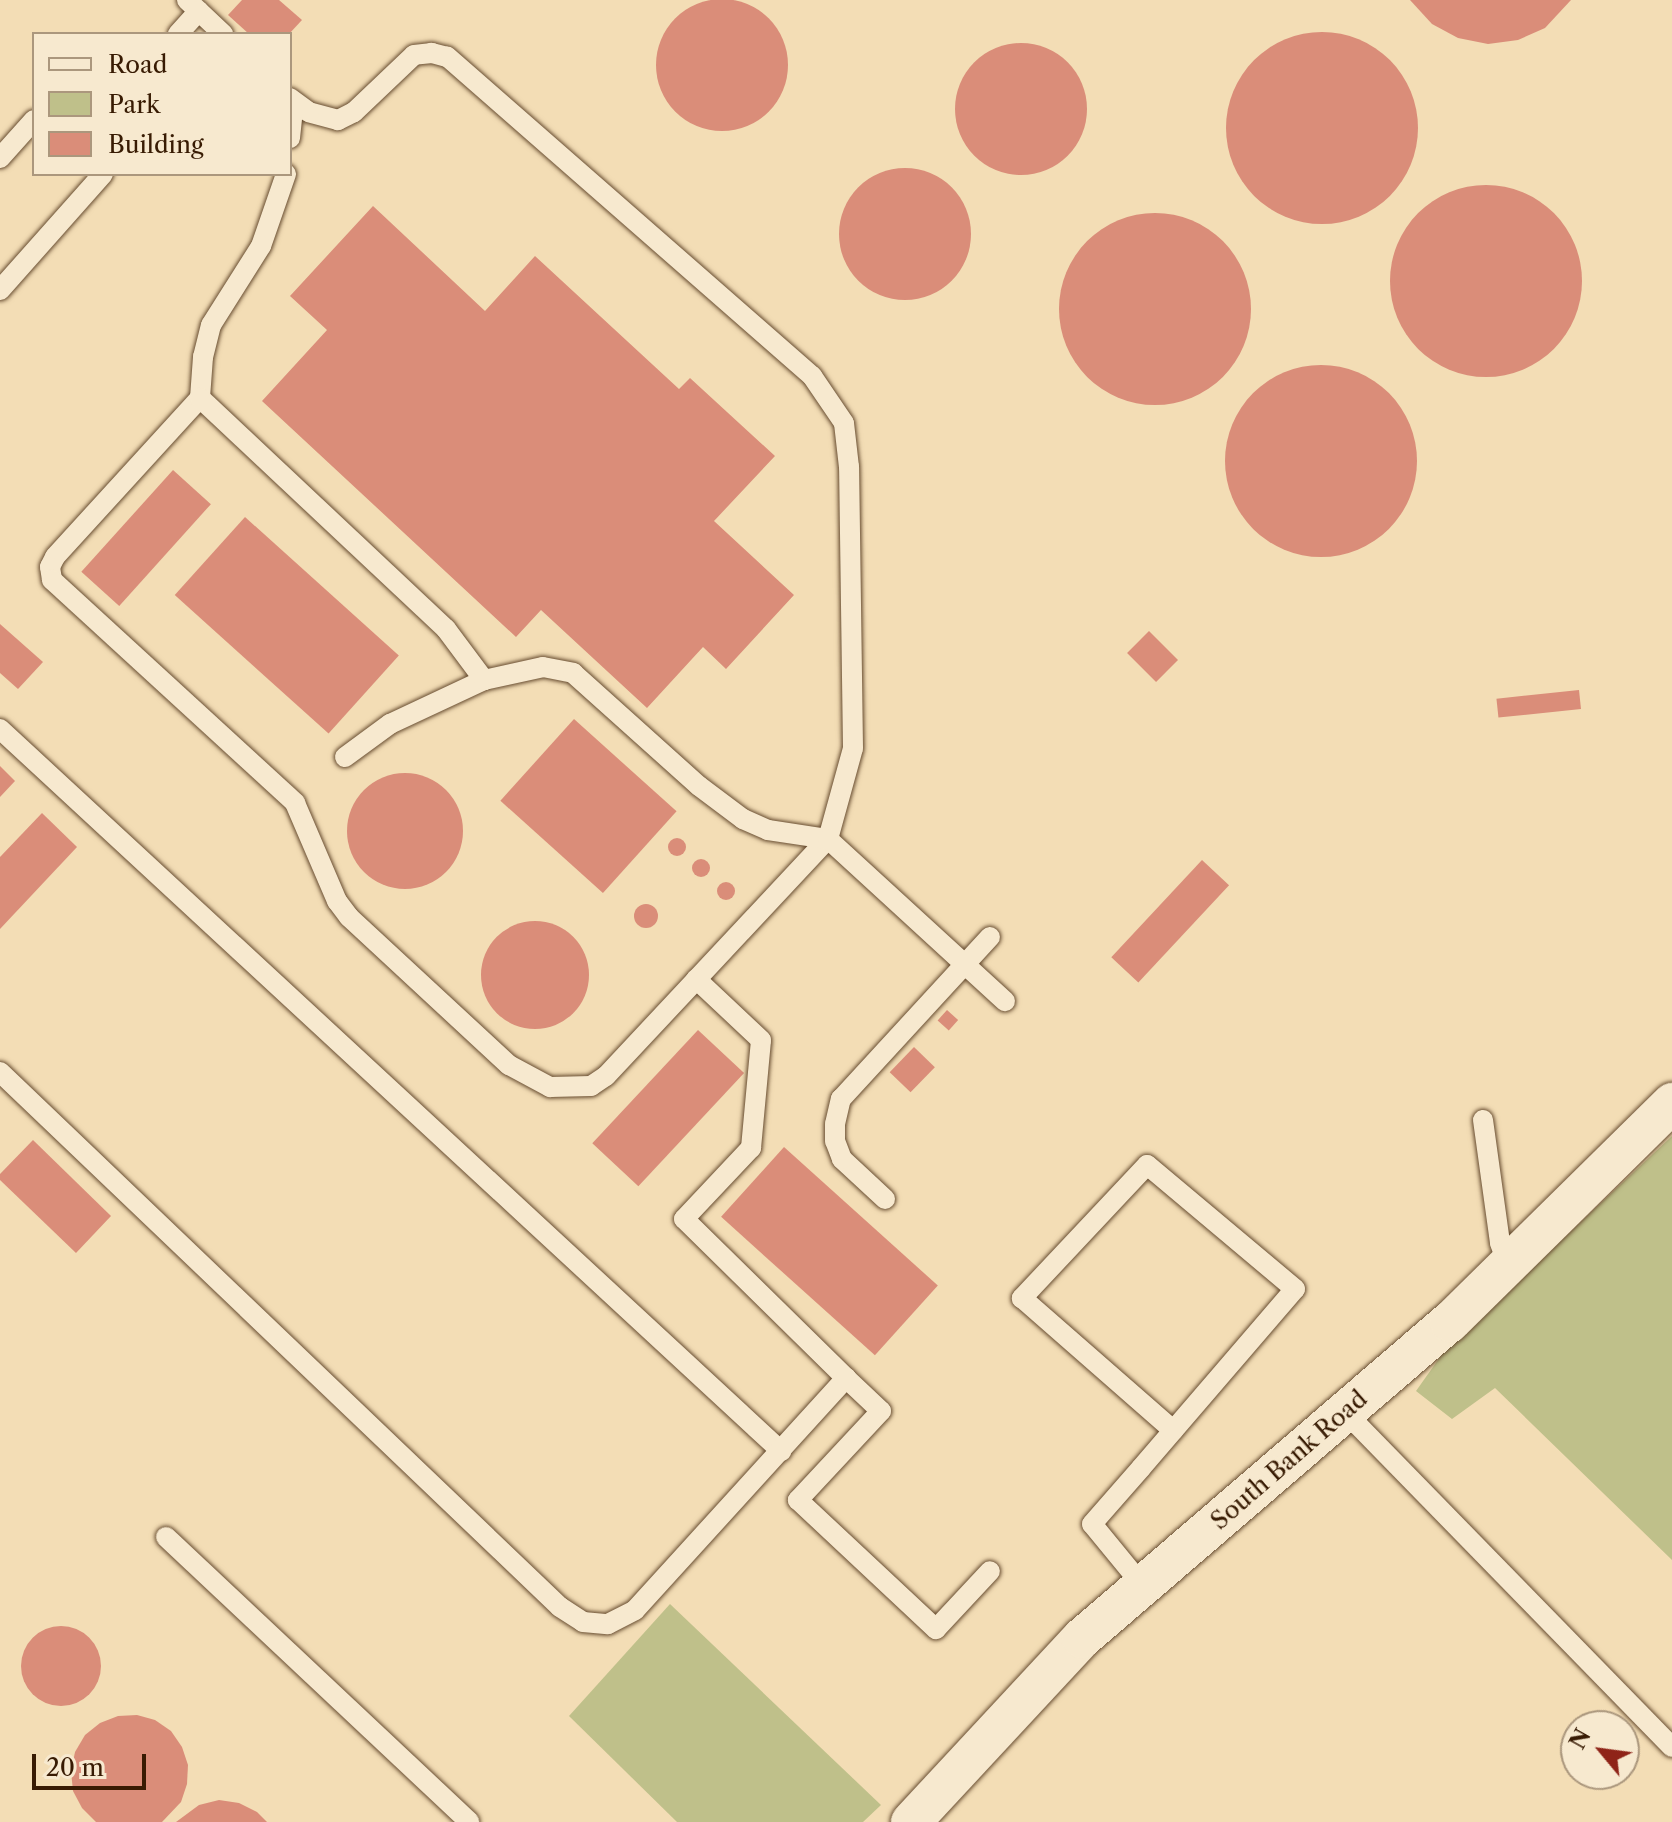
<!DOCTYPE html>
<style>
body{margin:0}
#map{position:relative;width:1672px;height:1822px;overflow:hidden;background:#f3ddb5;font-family:"Libre Caslon Text",serif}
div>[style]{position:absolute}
.green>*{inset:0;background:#bfc08a}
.building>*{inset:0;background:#da8d79;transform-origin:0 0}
.round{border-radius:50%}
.roads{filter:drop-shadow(0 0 2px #674c30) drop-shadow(0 0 2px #674c30)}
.lane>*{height:20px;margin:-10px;padding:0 10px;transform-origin:10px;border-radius:10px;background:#f7e9cf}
.street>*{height:40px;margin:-20px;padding:0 20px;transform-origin:20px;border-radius:20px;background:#f7e9cf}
span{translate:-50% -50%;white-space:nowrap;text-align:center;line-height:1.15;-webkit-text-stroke:8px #f7e9cf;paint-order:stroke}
.street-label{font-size:24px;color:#381b03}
.legend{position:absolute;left:32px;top:32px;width:260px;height:144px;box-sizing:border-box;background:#f7e9cf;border:2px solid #ab977d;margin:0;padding:10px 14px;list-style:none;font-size:24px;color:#381b03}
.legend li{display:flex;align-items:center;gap:16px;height:40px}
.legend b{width:40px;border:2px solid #ab977d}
.north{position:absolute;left:1560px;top:1710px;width:80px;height:80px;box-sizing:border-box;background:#f7e9cf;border:2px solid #ab977d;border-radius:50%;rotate:299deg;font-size:22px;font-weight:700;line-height:32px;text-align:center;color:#381b03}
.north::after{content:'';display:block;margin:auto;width:28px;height:36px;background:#8f2418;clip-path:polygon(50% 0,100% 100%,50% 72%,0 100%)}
.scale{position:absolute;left:32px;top:1754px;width:114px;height:36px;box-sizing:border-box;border:4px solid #381b03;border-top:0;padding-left:10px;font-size:24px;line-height:28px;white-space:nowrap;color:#381b03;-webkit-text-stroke:6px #f7e9cf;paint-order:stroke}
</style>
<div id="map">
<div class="green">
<i style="clip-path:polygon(1672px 1136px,1672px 1560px,1495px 1388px,1452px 1419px,1416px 1391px,1445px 1350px)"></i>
<i style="clip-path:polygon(670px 1604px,881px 1805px,863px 1822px,677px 1822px,569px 1716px)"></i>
</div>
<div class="building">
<i class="round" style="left:656px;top:-1px;width:132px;height:132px"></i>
<i style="clip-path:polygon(242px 0,279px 0,302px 20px,289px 34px,249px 34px,228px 15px)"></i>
<i style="clip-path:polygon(1410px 0,1571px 0,1545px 28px,1518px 40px,1488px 44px,1458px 38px,1432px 24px)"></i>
<i class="round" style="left:1226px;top:32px;width:192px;height:192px"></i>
<i class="round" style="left:955px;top:43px;width:132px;height:132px"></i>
<i class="round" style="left:839px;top:168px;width:132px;height:132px"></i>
<i class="round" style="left:1390px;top:185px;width:192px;height:192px"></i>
<i style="clip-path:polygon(373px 206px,485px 311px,535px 256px,679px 389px,690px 378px,775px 456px,714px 521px,794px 595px,726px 669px,703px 647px,647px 708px,541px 610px,516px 637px,262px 401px,327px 330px,290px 296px)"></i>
<i class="round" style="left:1059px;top:213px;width:192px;height:192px"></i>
<i class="round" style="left:1225px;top:365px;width:192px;height:192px"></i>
<i style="left:173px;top:470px;width:51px;height:137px;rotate:42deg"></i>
<i style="left:245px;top:517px;width:207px;height:105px;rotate:42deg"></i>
<i style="clip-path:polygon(0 624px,43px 662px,18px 689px,0 673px)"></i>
<i style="left:1149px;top:631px;width:41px;height:31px;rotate:45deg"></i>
<i style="left:1579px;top:690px;width:19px;height:83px;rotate:84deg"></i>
<i style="left:574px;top:719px;width:138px;height:110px;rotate:42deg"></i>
<i style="clip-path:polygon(0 766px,15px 781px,0 797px)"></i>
<i class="round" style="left:347px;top:773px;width:116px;height:116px"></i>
<i style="clip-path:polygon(42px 813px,77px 847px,0 929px,0 857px)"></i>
<i class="round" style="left:668px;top:838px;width:18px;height:18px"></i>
<i class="round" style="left:692px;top:859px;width:18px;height:18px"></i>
<i style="left:1202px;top:860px;width:37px;height:133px;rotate:43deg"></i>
<i class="round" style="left:717px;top:882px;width:18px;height:18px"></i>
<i class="round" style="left:634px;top:904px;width:24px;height:24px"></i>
<i class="round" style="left:481px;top:921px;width:108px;height:108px"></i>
<i style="left:947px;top:1010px;width:15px;height:14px;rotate:42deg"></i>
<i style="left:698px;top:1030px;width:63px;height:155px;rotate:43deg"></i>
<i style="left:914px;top:1047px;width:29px;height:35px;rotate:44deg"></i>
<i style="clip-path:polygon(33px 1140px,111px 1216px,76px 1253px,0 1180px,0 1174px)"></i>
<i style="left:784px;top:1147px;width:207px;height:94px;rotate:42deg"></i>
<i class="round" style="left:21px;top:1626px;width:80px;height:80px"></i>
<i style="clip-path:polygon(137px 1715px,155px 1720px,171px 1731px,182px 1747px,188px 1765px,187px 1784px,181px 1802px,162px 1822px,96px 1822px,82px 1808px,73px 1791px,71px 1771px,75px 1752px,85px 1735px,100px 1723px,118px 1716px)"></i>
<i style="clip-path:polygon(219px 1800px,239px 1803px,257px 1812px,267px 1822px,176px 1822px,199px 1805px)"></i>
</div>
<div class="roads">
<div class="lane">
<i style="left:187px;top:0;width:50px;rotate:43.4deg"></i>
<i style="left:178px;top:34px;width:31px;rotate:-48deg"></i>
<i style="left:290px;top:138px;width:36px;rotate:-84deg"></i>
<i style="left:0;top:158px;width:51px;rotate:-48.2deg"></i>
<i style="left:286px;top:174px;width:76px;rotate:109.1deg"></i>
<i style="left:261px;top:246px;width:93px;rotate:122.3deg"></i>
<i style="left:211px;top:325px;width:33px;rotate:104deg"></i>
<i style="left:203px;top:357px;width:41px;rotate:94.2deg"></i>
<i style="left:200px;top:398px;width:215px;rotate:132.4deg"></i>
<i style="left:55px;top:557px;width:11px;rotate:117deg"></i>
<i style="left:50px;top:567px;width:13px;rotate:81deg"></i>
<i style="left:52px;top:580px;width:330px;rotate:42.5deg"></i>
<i style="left:295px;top:803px;width:107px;rotate:66.8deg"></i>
<i style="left:337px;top:901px;width:20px;rotate:53deg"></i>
<i style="left:349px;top:917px;width:218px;rotate:42.8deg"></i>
<i style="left:509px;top:1065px;width:47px;rotate:28.2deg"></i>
<i style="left:550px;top:1087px;width:41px;rotate:-1.4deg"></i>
<i style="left:591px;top:1086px;width:18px;rotate:-34deg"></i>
<i style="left:606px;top:1076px;width:325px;rotate:-46.9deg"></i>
<i style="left:828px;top:839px;width:94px;rotate:-74.6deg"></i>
<i style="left:853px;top:748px;width:281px;rotate:-90.8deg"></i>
<i style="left:849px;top:467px;width:44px;rotate:-96.5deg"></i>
<i style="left:844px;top:423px;width:57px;rotate:-124.2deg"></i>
<i style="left:812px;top:376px;width:485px;rotate:-138.8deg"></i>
<i style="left:447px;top:57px;width:16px;rotate:-165deg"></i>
<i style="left:432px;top:53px;width:18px;rotate:174deg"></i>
<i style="left:414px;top:55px;width:83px;rotate:136.5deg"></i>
<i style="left:354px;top:112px;width:18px;rotate:153deg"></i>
<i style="left:338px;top:120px;width:30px;rotate:-165deg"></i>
<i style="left:309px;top:112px;width:24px;rotate:-144deg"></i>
<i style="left:0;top:290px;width:155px;rotate:-48.4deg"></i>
<i style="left:200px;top:398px;width:337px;rotate:43.2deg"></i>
<i style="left:446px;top:629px;width:64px;rotate:53.3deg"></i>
<i style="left:0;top:729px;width:1064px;rotate:42.75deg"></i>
<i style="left:345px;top:757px;width:56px;rotate:-36.3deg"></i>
<i style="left:390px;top:724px;width:104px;rotate:-25.1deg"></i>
<i style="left:484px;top:680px;width:60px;rotate:-12.4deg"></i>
<i style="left:543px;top:667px;width:31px;rotate:11deg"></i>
<i style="left:573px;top:673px;width:169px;rotate:41.9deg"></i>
<i style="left:699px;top:786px;width:55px;rotate:36.9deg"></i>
<i style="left:743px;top:819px;width:27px;rotate:24deg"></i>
<i style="left:768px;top:830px;width:61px;rotate:8.5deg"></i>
<i style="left:828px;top:839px;width:240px;rotate:42.5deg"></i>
<i style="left:0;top:1072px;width:774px;rotate:43.69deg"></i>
<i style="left:560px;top:1607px;width:27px;rotate:33deg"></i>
<i style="left:583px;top:1622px;width:25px;rotate:5deg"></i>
<i style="left:608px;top:1624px;width:30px;rotate:-27deg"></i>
<i style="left:635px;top:1610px;width:314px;rotate:-47.7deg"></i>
<i style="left:846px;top:1378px;width:227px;rotate:-135.5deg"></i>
<i style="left:684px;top:1219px;width:98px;rotate:-46.7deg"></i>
<i style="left:751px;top:1148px;width:108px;rotate:-84.7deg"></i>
<i style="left:761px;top:1040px;width:89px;rotate:-136.8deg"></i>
<i style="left:1483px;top:1120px;width:124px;rotate:82.1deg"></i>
<i style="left:1500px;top:1243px;width:23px;rotate:70deg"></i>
<i style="left:885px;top:1199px;width:59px;rotate:-137.1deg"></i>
<i style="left:842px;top:1159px;width:19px;rotate:-111deg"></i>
<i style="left:835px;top:1141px;width:17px;rotate:-90deg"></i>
<i style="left:835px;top:1124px;width:26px;rotate:-77deg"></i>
<i style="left:841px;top:1099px;width:220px;rotate:-47.4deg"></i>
<i style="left:846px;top:1378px;width:48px;rotate:43.3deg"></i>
<i style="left:881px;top:1411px;width:122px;rotate:133deg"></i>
<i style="left:798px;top:1500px;width:189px;rotate:43.1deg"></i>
<i style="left:936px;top:1629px;width:79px;rotate:-47deg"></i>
<i style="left:1345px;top:1412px;width:468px;rotate:45.7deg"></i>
<i style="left:166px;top:1537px;width:416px;rotate:43.2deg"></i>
<i style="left:1143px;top:1586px;width:80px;rotate:-129.4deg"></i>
<i style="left:1092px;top:1524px;width:74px;rotate:-48.8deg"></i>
<i style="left:1141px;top:1468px;width:236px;rotate:-49.3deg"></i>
<i style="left:1295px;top:1289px;width:193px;rotate:-140deg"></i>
<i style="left:1147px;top:1165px;width:183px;rotate:133.2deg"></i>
<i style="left:1022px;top:1298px;width:201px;rotate:41.2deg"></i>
</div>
<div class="street">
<i style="left:911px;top:1822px;width:251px;rotate:-47.1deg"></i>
<i style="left:1082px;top:1638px;width:485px;rotate:-40.7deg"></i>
<i style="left:1450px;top:1322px;width:312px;rotate:-44.6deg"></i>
</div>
</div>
<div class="street-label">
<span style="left:1289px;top:1460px;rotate:-41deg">South Bank Road</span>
</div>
<ul class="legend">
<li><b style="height:10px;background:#f7e9cf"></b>Road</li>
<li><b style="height:22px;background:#bfc08a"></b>Park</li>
<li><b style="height:22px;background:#da8d79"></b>Building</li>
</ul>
<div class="north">N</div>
<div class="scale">20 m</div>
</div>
